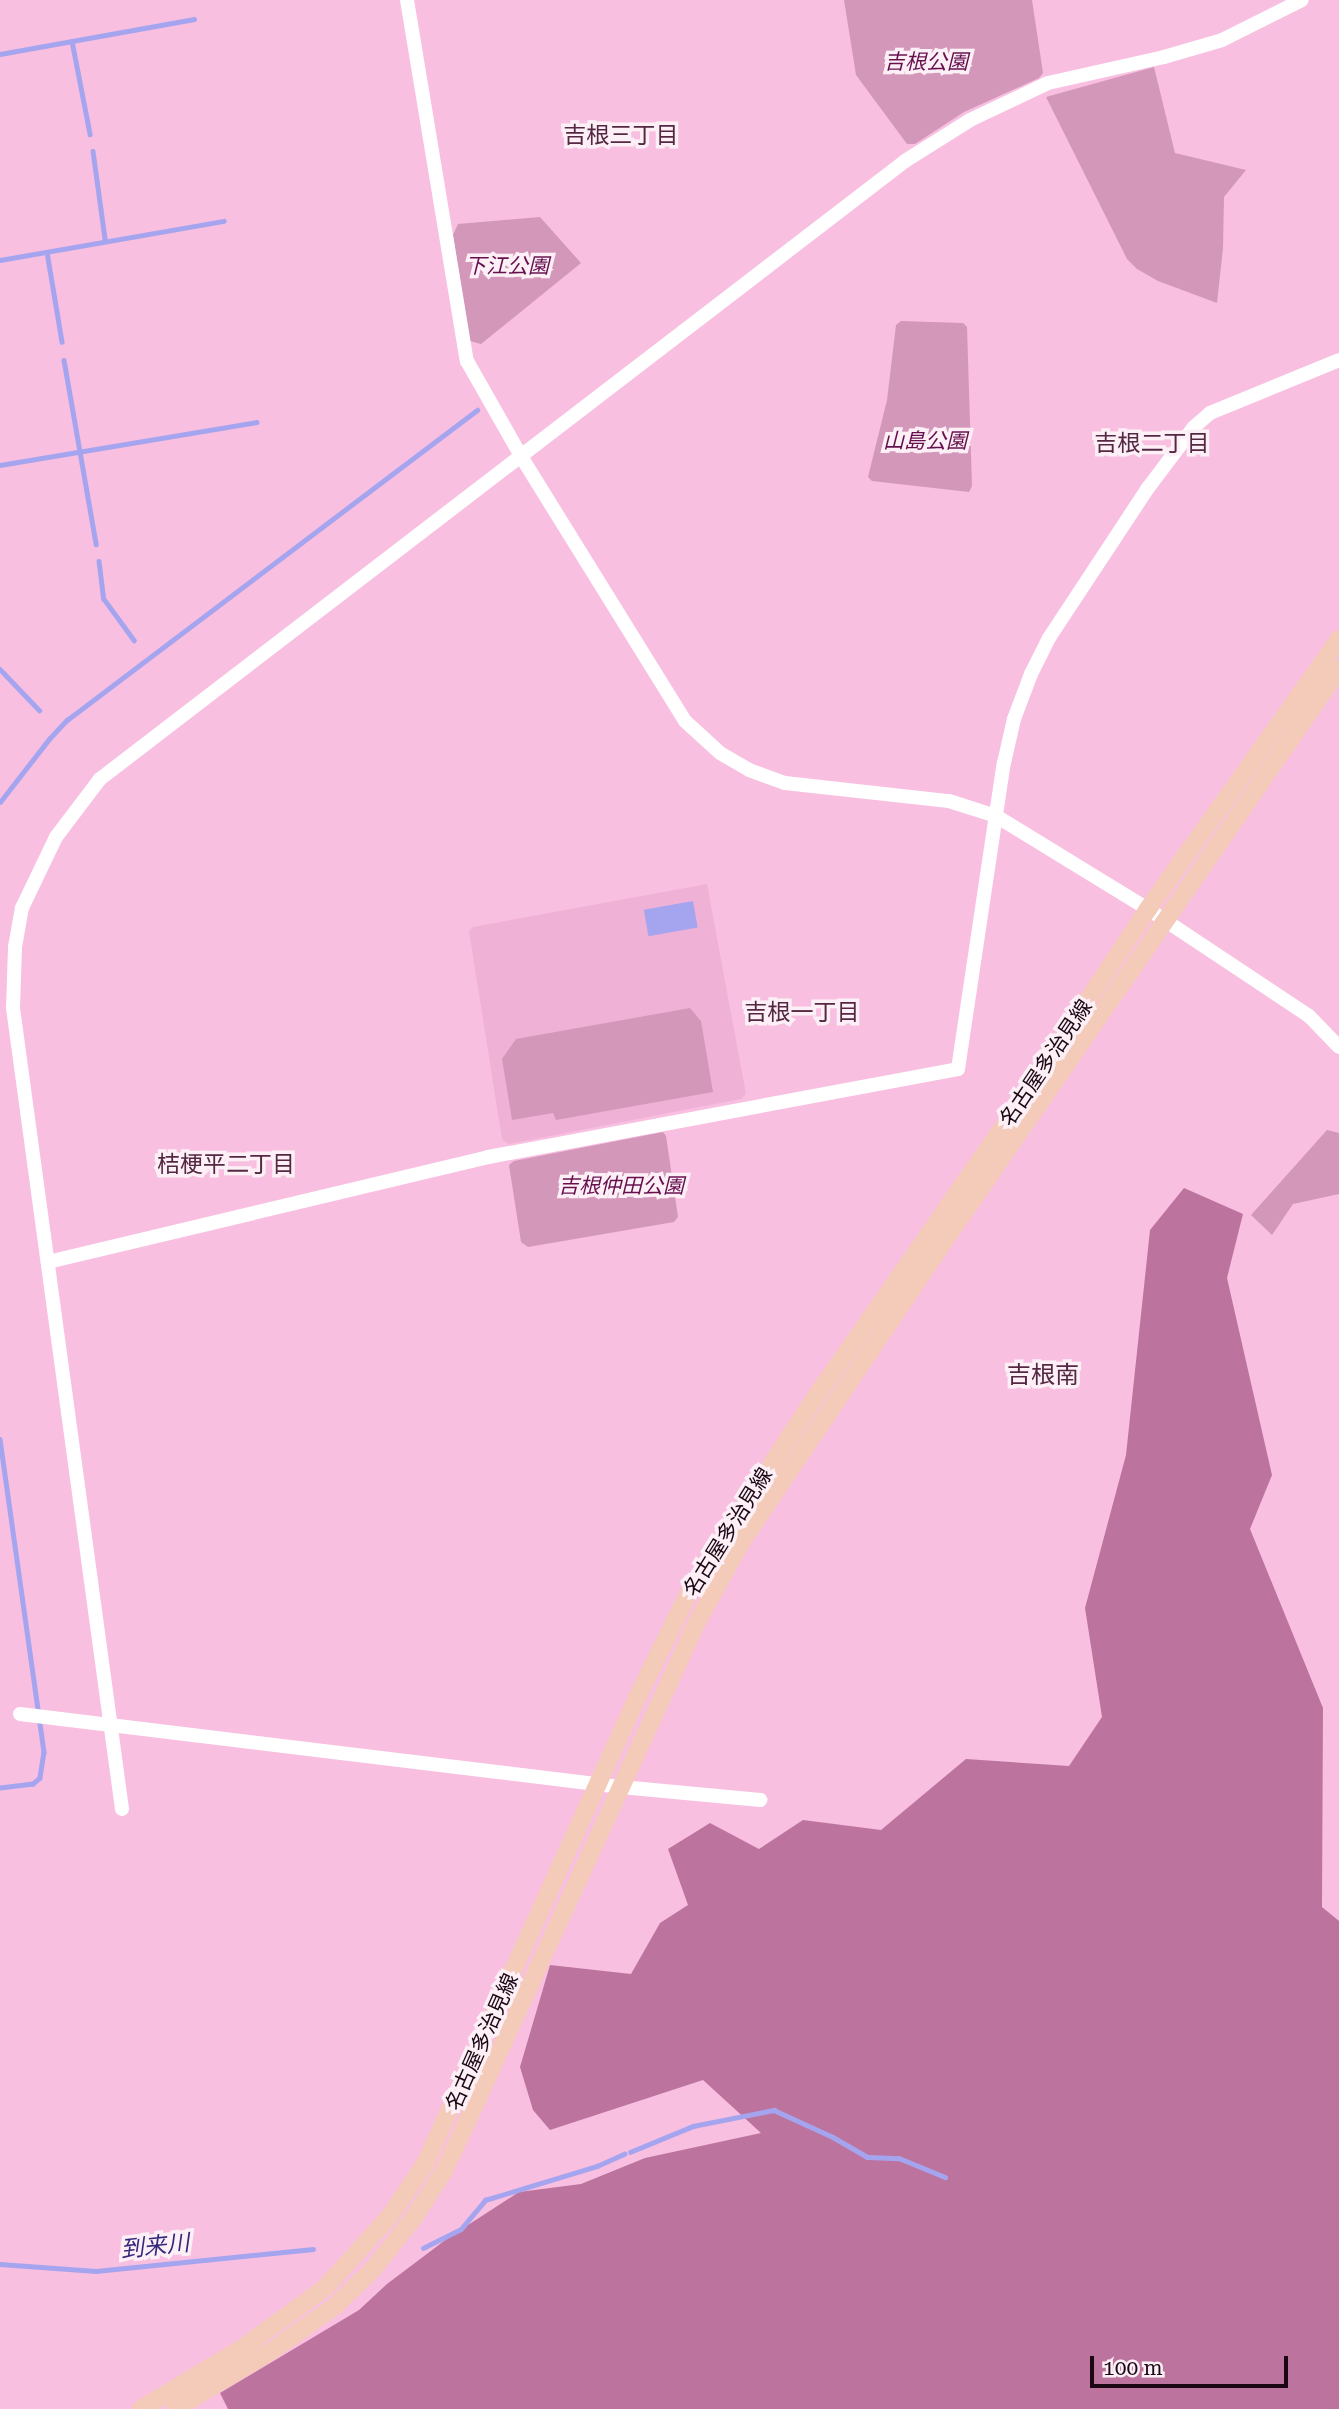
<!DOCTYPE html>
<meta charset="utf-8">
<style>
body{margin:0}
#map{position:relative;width:1339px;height:2409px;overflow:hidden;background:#f8bfe0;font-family:"Roboto Serif","Noto Sans JP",serif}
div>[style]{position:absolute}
.built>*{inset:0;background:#f0b1d6}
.green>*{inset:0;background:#d397ba}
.forest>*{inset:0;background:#bc749f}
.water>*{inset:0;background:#a5a5ef;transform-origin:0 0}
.stream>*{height:4.5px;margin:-2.25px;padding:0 2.25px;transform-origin:2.25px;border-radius:2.25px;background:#a5a5ef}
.minor>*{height:14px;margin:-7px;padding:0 7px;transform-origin:7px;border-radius:7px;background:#fff}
.major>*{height:18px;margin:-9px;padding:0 9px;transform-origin:9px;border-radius:9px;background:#f4cab9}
span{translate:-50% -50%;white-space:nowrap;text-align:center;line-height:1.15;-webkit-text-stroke:7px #fcf0f6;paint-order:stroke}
.park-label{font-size:21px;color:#670e4d;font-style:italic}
.street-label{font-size:21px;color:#1b0814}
.neighbourhood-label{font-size:23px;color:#542743}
.water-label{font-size:23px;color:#34287c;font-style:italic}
.quarter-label{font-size:24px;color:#542743}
.scale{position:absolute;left:1090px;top:2356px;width:198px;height:32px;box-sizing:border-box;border:4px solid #1b0814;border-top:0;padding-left:9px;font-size:21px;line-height:24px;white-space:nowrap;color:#1b0814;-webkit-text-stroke:5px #fcf0f6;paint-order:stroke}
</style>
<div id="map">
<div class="built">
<i style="clip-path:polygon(707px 884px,746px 1094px,741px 1099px,509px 1144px,502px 1139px,469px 931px,473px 927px)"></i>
</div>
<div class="green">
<i style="clip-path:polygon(844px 0,1032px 0,1043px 73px,1039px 78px,964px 112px,915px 144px,907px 144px,856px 75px)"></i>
<i style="clip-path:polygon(1154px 67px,1175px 153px,1246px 170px,1224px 197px,1223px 248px,1217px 303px,1158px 281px,1137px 269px,1127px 259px,1046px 97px)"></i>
<i style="clip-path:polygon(540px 217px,581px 263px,481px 344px,470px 341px,453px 235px,458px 224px)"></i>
<i style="clip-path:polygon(901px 321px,963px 323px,967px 327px,972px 486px,969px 492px,872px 481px,868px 477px,887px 400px,896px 325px)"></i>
<i style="clip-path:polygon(690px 1008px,701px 1021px,713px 1092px,556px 1120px,553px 1113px,512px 1120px,502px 1059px,516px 1039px)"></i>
<i style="clip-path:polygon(1327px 1130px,1339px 1133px,1339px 1194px,1293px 1204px,1272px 1235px,1251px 1215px)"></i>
<i style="clip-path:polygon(663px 1132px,666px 1136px,678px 1217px,674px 1222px,528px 1247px,521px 1242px,509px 1165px,514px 1161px)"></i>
</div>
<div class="forest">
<i style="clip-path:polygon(1184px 1188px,1243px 1214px,1227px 1278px,1272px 1475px,1250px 1529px,1323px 1708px,1322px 1907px,1339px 1921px,1339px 2409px,228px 2409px,220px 2393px,359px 2310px,387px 2284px,448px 2238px,519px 2192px,581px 2184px,645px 2158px,761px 2133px,703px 2080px,550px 2130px,533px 2110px,520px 2067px,550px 1965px,631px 1974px,660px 1923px,688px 1905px,668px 1849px,710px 1823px,759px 1849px,803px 1820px,881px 1830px,966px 1759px,1069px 1766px,1102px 1717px,1085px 1608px,1126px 1455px,1150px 1230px)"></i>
</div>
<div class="water">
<i style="left:693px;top:901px;width:27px;height:50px;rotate:80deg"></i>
</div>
<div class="stream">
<i style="left:72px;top:41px;width:95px;rotate:79deg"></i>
<i style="left:0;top:54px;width:197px;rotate:-10.2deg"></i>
<i style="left:93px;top:151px;width:89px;rotate:82.2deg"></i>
<i style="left:47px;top:252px;width:91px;rotate:80.5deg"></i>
<i style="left:0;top:260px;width:227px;rotate:-9.9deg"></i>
<i style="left:64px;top:360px;width:187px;rotate:80.1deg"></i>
<i style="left:0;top:465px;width:260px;rotate:-9.5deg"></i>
<i style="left:99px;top:561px;width:38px;rotate:83deg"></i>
<i style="left:104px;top:599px;width:51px;rotate:53.8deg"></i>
<i style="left:0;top:669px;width:57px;rotate:46.4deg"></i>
<i style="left:0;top:802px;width:80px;rotate:-52.1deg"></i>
<i style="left:49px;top:739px;width:26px;rotate:-47deg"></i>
<i style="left:67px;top:720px;width:514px;rotate:-37.09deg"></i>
<i style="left:0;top:1439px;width:316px;rotate:82deg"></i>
<i style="left:44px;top:1752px;width:26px;rotate:99deg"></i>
<i style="left:40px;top:1778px;width:9px;rotate:139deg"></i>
<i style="left:33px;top:1784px;width:33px;rotate:173deg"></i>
<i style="left:630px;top:2152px;width:68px;rotate:-22.4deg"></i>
<i style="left:693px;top:2126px;width:83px;rotate:-11.2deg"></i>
<i style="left:774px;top:2110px;width:65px;rotate:24.6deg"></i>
<i style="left:833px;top:2137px;width:39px;rotate:30deg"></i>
<i style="left:867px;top:2157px;width:32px;rotate:2deg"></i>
<i style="left:899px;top:2158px;width:50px;rotate:22.4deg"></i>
<i style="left:423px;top:2248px;width:42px;rotate:-26.6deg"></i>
<i style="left:461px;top:2229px;width:38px;rotate:-50deg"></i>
<i style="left:485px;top:2200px;width:117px;rotate:-16.9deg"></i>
<i style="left:597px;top:2166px;width:30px;rotate:-24deg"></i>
<i style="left:0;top:2264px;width:96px;rotate:4.2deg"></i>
<i style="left:96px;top:2271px;width:218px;rotate:-5.8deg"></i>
</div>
<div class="minor">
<i style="left:407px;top:0;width:366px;rotate:80.6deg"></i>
<i style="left:467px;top:361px;width:112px;rotate:60.4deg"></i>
<i style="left:522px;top:458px;width:309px;rotate:58.2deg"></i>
<i style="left:685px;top:721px;width:47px;rotate:42.4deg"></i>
<i style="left:720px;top:753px;width:34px;rotate:30deg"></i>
<i style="left:749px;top:770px;width:38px;rotate:20deg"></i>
<i style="left:785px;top:783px;width:165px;rotate:6.3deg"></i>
<i style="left:949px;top:801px;width:49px;rotate:17.7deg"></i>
<i style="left:996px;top:816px;width:178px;rotate:31.5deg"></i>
<i style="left:1148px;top:909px;width:193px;rotate:33.6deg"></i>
<i style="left:1309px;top:1016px;width:43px;rotate:45.9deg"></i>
<i style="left:48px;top:1262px;width:452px;rotate:-13.4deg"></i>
<i style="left:488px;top:1157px;width:478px;rotate:-10.6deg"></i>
<i style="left:958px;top:1069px;width:309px;rotate:-81.5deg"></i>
<i style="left:1004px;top:763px;width:45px;rotate:-77.2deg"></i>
<i style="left:1014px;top:719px;width:48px;rotate:-69.3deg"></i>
<i style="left:1031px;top:674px;width:40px;rotate:-63.4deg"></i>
<i style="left:1049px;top:638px;width:180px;rotate:-56.6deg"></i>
<i style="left:1148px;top:488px;width:76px;rotate:-53deg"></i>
<i style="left:1194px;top:427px;width:21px;rotate:-41deg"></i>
<i style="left:1210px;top:413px;width:139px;rotate:-22.3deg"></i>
<i style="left:20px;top:1714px;width:605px;rotate:6.93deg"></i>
<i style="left:621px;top:1787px;width:140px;rotate:5.3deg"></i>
<i style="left:122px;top:1809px;width:808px;rotate:-97.75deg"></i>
<i style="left:13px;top:1008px;width:61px;rotate:-88.1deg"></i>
<i style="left:15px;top:947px;width:40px;rotate:-80deg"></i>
<i style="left:22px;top:908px;width:79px;rotate:-64.4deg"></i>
<i style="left:56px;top:837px;width:73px;rotate:-52.8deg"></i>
<i style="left:100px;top:779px;width:1015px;rotate:-37.51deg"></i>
<i style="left:905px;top:161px;width:77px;rotate:-32.2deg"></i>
<i style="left:970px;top:120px;width:86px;rotate:-25.4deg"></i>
<i style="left:1048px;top:83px;width:119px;rotate:-12.6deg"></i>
<i style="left:1164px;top:57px;width:60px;rotate:-16.3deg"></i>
<i style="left:1222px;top:40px;width:89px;rotate:-26.6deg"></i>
</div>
<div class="major">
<i style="left:141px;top:2409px;width:120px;rotate:-31deg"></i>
<i style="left:244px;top:2347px;width:100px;rotate:-36.1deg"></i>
<i style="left:325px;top:2288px;width:97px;rotate:-47.9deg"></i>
<i style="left:390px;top:2216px;width:63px;rotate:-56.1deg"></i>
<i style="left:425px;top:2164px;width:512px;rotate:-65.54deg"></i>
<i style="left:637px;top:1698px;width:125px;rotate:-63.8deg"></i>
<i style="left:692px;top:1586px;width:228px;rotate:-56.8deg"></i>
<i style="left:817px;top:1395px;width:366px;rotate:-55.2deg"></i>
<i style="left:1026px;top:1094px;width:222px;rotate:-56.6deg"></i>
<i style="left:1148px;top:909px;width:331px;rotate:-54.7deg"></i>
<i style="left:175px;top:2409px;width:111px;rotate:-31deg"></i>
<i style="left:270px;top:2352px;width:80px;rotate:-35.3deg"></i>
<i style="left:335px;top:2306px;width:53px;rotate:-44.2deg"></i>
<i style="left:373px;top:2269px;width:63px;rotate:-51.5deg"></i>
<i style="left:412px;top:2220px;width:59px;rotate:-56.9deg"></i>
<i style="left:444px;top:2171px;width:35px;rotate:-65deg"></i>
<i style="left:459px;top:2139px;width:567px;rotate:-65.29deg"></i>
<i style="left:696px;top:1624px;width:95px;rotate:-61deg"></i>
<i style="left:742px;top:1541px;width:370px;rotate:-56deg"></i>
<i style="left:949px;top:1234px;width:687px;rotate:-55.38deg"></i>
</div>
<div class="park-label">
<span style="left:926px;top:62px">吉根公園</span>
<span style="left:507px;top:266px">下江公園</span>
<span style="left:925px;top:441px">山島公園</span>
<span style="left:621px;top:1186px">吉根仲田公園</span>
</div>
<div class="street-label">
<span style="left:1046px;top:1063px;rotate:-56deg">名古屋多治見線</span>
<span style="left:728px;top:1532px;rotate:-58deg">名古屋多治見線</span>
<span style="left:482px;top:2042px;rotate:-66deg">名古屋多治見線</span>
</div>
<div class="neighbourhood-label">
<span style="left:621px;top:136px">吉根三丁目</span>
<span style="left:1152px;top:444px">吉根二丁目</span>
<span style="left:802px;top:1013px">吉根一丁目</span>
<span style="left:226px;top:1165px">桔梗平二丁目</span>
</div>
<div class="water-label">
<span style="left:155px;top:2247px;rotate:-6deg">到来川</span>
</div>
<div class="quarter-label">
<span style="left:1043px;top:1376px">吉根南</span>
</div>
<div class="scale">100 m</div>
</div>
